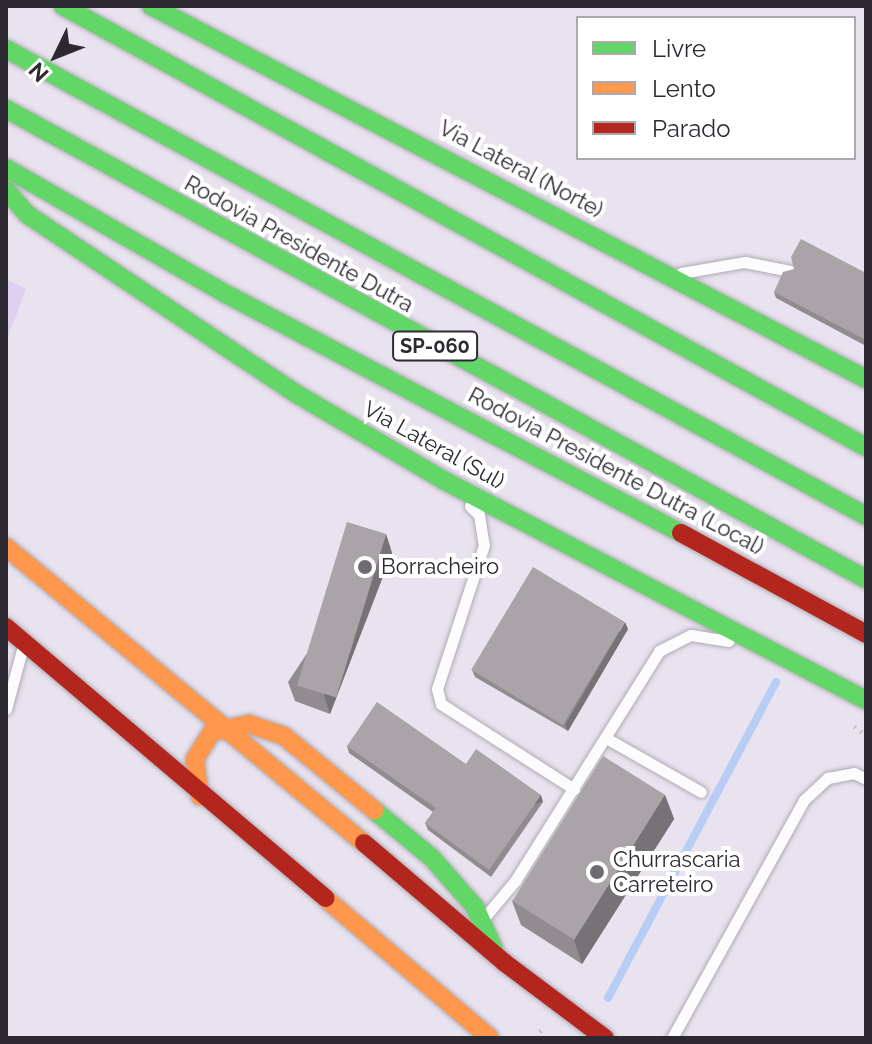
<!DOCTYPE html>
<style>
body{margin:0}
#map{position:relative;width:872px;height:1044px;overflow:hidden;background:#e9e3ef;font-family:Raleway,sans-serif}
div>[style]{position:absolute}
.green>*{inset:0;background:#dfd0ef}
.stream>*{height:8px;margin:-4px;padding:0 4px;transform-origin:4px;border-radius:4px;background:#b8cdf5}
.path>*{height:5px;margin-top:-2.5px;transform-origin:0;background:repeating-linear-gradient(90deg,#c8c5c9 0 2px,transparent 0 8px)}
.roads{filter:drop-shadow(0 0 2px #afabb4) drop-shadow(0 0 2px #afabb4)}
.lane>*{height:11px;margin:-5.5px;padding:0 5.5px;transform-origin:5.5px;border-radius:5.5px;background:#fcfbfd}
.fast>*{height:18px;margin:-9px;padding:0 9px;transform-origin:9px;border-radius:9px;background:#63d668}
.slow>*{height:18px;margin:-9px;padding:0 9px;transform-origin:9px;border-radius:9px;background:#ff974d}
.jam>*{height:18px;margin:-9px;padding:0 9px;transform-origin:9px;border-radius:9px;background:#b3261e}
.wall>*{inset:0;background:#928c90}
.shaded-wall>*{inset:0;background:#777276;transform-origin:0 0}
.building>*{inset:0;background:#aaa3a8;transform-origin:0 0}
.dots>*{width:22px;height:22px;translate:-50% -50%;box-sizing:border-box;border:4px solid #fff;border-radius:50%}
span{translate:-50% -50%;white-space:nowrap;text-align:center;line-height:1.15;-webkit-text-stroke:8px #fff;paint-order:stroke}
.shield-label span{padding:2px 6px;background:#fff;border:2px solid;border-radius:6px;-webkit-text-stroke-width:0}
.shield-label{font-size:20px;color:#2d2932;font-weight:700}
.street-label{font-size:22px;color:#2d2932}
.poi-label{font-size:22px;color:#2d2932}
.left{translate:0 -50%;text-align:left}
.frame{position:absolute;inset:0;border:8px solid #2d2932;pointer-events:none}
.legend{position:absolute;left:576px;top:16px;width:280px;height:144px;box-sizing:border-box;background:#fff;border:2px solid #aba9ad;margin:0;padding:10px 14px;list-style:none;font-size:24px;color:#2d2932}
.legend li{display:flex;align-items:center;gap:16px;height:40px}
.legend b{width:40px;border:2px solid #aba9ad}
.north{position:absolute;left:16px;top:16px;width:80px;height:80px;-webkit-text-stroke:6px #fff;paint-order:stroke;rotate:227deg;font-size:22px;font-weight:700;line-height:32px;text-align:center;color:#2d2932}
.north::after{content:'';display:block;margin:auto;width:28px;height:36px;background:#2d2932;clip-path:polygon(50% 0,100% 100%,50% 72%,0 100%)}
</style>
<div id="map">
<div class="green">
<i style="clip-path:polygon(6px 279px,26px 289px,6px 342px)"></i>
</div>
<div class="stream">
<i style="left:608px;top:998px;width:358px;rotate:-62deg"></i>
</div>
<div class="path">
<i style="left:854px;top:726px;width:16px;rotate:40deg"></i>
<i style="left:535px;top:1038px;width:15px;rotate:-53deg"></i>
</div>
<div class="roads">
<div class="lane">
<i style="left:681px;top:273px;width:65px;rotate:-9.8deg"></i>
<i style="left:745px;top:262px;width:46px;rotate:11.3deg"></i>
<i style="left:470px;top:506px;width:13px;rotate:45deg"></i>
<i style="left:479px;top:515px;width:30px;rotate:81deg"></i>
<i style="left:484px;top:545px;width:151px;rotate:108.1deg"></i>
<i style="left:437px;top:689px;width:16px;rotate:75deg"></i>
<i style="left:441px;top:704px;width:158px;rotate:32.6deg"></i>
<i style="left:6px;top:709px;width:65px;rotate:-74.9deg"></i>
<i style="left:606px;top:738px;width:109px;rotate:29.6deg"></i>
<i style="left:483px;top:919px;width:50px;rotate:-49.9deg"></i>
<i style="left:515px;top:881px;width:271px;rotate:-57.9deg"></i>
<i style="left:659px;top:651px;width:36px;rotate:-27deg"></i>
<i style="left:691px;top:635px;width:38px;rotate:9deg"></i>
<i style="left:672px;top:1038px;width:272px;rotate:-61deg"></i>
<i style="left:804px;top:800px;width:33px;rotate:-43deg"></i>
<i style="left:828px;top:778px;width:26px;rotate:-11deg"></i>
<i style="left:854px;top:773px;width:13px;rotate:27deg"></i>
</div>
<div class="fast">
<i style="left:63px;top:6px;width:916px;rotate:28.78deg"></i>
<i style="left:151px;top:6px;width:806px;rotate:27.55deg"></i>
<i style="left:6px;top:49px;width:979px;rotate:28.5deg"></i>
<i style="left:6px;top:109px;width:980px;rotate:28.66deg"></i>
<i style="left:6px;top:168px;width:256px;rotate:29.8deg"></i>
<i style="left:228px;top:295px;width:512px;rotate:27.72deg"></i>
<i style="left:6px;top:190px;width:33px;rotate:49deg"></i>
<i style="left:28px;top:215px;width:321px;rotate:33.7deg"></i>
<i style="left:295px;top:393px;width:172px;rotate:30.4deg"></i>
<i style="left:443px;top:480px;width:477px;rotate:27.5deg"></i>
<i style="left:374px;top:810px;width:75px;rotate:39.6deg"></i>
<i style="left:432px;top:858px;width:65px;rotate:48.7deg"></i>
<i style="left:475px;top:907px;width:46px;rotate:65.7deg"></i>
</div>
<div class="slow">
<i style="left:6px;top:547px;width:465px;rotate:39.6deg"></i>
<i style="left:200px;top:796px;width:37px;rotate:-98deg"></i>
<i style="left:195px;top:759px;width:32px;rotate:-58deg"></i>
<i style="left:212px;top:732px;width:38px;rotate:-12deg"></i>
<i style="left:249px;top:724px;width:37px;rotate:19deg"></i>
<i style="left:284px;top:736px;width:117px;rotate:39.4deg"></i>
<i style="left:325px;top:898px;width:216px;rotate:40.3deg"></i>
</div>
<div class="jam">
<i style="left:681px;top:533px;width:211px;rotate:28.6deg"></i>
<i style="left:6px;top:627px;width:419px;rotate:40.3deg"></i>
<i style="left:364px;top:843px;width:185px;rotate:40.4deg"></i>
<i style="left:505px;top:963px;width:125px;rotate:36.9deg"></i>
</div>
</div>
<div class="wall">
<i style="clip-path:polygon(866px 273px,866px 346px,776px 298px,774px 292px)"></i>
<i style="clip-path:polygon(386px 534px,392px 553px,330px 714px,295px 701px,288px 682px)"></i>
<i style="clip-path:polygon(628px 629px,568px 731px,475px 677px,472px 670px)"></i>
<i style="clip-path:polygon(347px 746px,466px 764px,543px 802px,491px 877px,428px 830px,425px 823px,433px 812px,349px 753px)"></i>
<i style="clip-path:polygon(665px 795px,674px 819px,582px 964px,521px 925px,512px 901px)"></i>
</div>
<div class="shaded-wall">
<i style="clip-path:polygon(386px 534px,392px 553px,330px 714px,324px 695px)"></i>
<i style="clip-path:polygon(625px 622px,628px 629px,568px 731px,565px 725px)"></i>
<i style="left:541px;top:795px;width:7px;height:91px;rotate:74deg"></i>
<i style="clip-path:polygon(665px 795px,674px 819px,582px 964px,574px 940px)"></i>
</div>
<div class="building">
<i style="clip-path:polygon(801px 239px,866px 273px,866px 340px,774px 292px,783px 272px,794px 269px,791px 257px)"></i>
<i style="left:347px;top:522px;width:41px;height:171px;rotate:17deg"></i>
<i style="left:533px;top:567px;width:107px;height:120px;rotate:31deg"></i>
<i style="clip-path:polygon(377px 702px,466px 764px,476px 749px,541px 795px,489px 870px,425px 823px,436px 808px,347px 746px)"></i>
<i style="left:603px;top:756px;width:73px;height:171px;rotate:32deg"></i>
</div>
<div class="dots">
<i style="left:365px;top:567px;background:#6f6a74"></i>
<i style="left:597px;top:872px;background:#6f6a74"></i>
</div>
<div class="shield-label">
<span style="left:435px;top:346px">SP-060</span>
</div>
<div class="street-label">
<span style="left:521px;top:169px;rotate:28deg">Via Lateral (Norte)</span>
<span style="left:299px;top:244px;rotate:29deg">Rodovia Presidente Dutra</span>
<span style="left:434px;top:445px;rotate:29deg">Via Lateral (Sul)</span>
<span style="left:616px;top:471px;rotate:28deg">Rodovia Presidente Dutra (Local)</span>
</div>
<div class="poi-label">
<span class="left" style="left:381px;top:567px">Borracheiro</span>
<span class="left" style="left:613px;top:872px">Churrascaria<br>Carreteiro</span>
</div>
<div class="frame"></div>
<ul class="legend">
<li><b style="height:10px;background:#63d668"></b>Livre</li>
<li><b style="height:10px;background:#ff974d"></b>Lento</li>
<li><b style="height:10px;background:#b3261e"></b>Parado</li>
</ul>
<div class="north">N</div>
</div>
